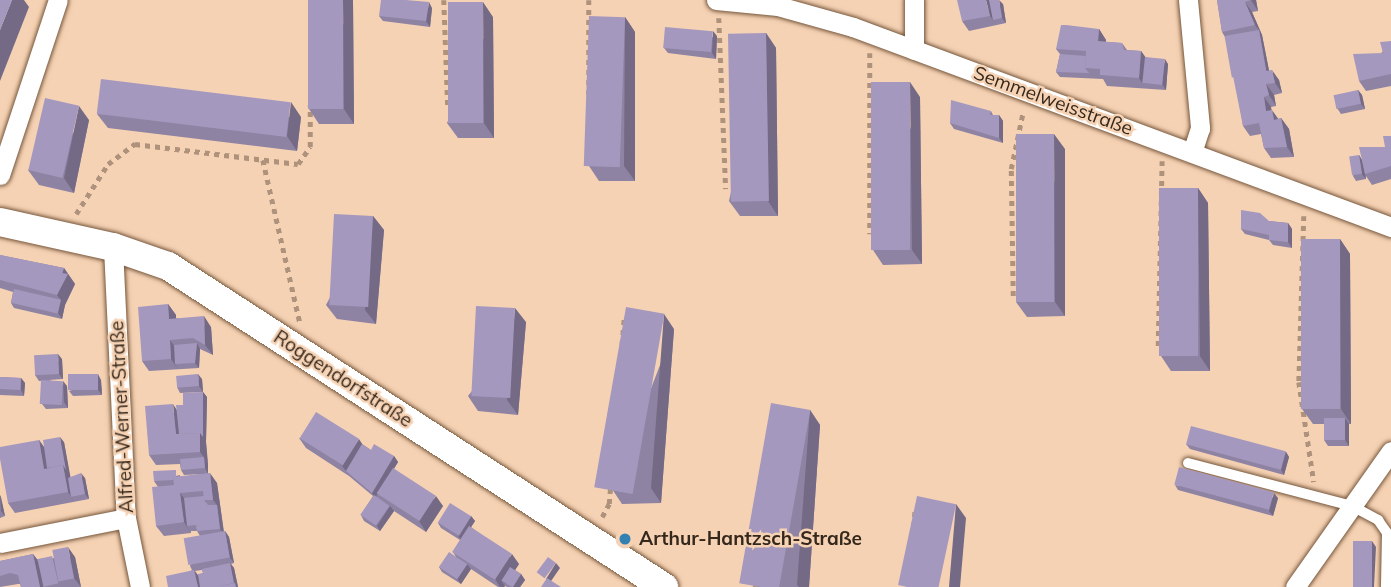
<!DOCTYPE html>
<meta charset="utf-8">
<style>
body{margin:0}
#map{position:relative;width:1391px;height:587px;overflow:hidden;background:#f6d2b4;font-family:Mulish,sans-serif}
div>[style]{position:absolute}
.path>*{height:4.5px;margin-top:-2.25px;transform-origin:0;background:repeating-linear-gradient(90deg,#ae927b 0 5px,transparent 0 10px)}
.roads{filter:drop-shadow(0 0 2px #75563b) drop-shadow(0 0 2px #75563b)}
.lane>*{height:10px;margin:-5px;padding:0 5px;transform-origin:5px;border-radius:5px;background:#fff}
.street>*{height:19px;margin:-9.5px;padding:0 9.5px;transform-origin:9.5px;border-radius:9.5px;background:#fff}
.secondary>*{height:28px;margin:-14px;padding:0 14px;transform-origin:14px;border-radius:14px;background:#fff}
.wall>*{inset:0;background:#8e83a3}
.shaded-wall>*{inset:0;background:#746a85}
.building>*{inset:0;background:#a598be;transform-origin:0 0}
.dots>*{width:19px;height:19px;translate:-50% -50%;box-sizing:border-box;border:4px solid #f6d2b4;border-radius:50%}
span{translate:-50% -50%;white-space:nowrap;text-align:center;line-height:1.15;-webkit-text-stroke:5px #f6d2b4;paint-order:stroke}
.street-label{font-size:19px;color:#34271b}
.poi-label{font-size:19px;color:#34271b;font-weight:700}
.left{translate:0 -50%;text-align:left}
</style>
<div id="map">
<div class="path">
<i style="left:444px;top:0;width:108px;rotate:87.9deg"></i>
<i style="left:589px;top:0;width:108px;rotate:90deg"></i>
<i style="left:719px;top:18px;width:171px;rotate:87.7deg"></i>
<i style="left:870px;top:53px;width:181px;rotate:90deg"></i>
<i style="left:263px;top:160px;width:167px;rotate:77.2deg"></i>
<i style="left:76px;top:214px;width:59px;rotate:-57.4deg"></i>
<i style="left:108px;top:164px;width:34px;rotate:-37deg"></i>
<i style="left:135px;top:144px;width:164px;rotate:7deg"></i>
<i style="left:298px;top:164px;width:21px;rotate:-55deg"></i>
<i style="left:310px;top:147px;width:42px;rotate:-90deg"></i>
<i style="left:1304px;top:216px;width:166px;rotate:91.7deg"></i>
<i style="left:1299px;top:382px;width:101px;rotate:81.5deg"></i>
<i style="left:1013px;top:296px;width:127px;rotate:-90.9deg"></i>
<i style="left:1011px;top:169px;width:58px;rotate:-78.1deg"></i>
<i style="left:1158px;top:346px;width:185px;rotate:-88.8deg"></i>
<i style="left:602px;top:517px;width:15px;rotate:-62deg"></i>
<i style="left:609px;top:504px;width:188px;rotate:-85.4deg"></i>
<i style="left:755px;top:587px;width:145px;rotate:-84.8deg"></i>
<i style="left:909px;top:587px;width:79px;rotate:-85.7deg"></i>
</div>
<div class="roads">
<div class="lane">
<i style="left:1188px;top:463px;width:170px;rotate:14.7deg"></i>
<i style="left:1352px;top:506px;width:30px;rotate:28deg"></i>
<i style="left:1378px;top:520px;width:16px;rotate:55deg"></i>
<i style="left:1387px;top:533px;width:54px;rotate:91.1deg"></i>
</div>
<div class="street">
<i style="left:716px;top:0;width:62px;rotate:5.5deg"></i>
<i style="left:778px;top:6px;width:78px;rotate:15.6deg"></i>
<i style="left:853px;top:27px;width:574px;rotate:20.39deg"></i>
<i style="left:1188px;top:0;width:129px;rotate:84.6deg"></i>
<i style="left:1200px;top:128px;width:25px;rotate:108deg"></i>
<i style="left:914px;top:50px;width:50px;rotate:-90deg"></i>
<i style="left:0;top:175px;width:184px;rotate:-71.7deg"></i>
<i style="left:113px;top:247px;width:271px;rotate:87.3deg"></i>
<i style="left:126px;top:518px;width:70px;rotate:78.5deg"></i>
<i style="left:0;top:543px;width:128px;rotate:-11.2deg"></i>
<i style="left:1295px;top:587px;width:166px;rotate:-54.8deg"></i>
</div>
<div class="secondary">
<i style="left:0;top:222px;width:116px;rotate:12.5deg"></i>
<i style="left:113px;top:247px;width:58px;rotate:19.1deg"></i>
<i style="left:168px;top:266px;width:591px;rotate:32.91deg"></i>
</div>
</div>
<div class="wall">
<i style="clip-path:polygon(1217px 0,1256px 0,1258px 11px,1252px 12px,1262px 35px,1269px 70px,1279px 80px,1282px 93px,1274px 95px,1276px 106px,1271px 107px,1271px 110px,1278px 119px,1281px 118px,1289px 129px,1294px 157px,1271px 158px,1264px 148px,1261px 134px,1250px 136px,1243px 126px,1235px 76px,1225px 37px,1222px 32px)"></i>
<i style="clip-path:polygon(353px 1px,354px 124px,319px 124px,309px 109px)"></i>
<i style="clip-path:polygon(1003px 4px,1006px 23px,969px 31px,962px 21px)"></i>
<i style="clip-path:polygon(432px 8px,430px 27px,383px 21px,379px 16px)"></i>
<i style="clip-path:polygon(493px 17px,494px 138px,458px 138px,447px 123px)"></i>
<i style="clip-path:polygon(625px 17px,635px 32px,635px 181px,599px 181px,589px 166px)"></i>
<i style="clip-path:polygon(1099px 29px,1106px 40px,1106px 42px,1122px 43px,1127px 50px,1141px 51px,1145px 57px,1168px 64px,1166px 90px,1107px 86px,1103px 79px,1060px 77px,1056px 72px,1060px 54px,1056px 49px)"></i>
<i style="clip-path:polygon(766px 33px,776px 48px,778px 216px,740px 216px,729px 201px)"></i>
<i style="clip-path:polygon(717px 36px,716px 59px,668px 53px,664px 48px)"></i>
<i style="clip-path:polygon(1391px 41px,1391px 86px,1366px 91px,1359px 81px)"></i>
<i style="clip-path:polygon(1358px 90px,1362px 95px,1365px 109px,1341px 114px,1337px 108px)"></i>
<i style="clip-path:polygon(920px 97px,922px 264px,883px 265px,873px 250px)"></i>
<i style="clip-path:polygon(991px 111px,993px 115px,999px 115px,1003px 121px,1003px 143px,954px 129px,950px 123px)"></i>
<i style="clip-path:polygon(97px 114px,301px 117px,297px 151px,108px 128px)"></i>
<i style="clip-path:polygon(89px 120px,74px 193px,39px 185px,28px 170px)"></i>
<i style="clip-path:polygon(1391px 136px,1391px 179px,1372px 185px,1366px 176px,1366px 179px,1356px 181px,1353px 176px,1359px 155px,1362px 160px,1385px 147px)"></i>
<i style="clip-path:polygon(1065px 149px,1065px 316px,1027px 317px,1016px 302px)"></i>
<i style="clip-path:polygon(1198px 188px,1208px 203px,1210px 371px,1171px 371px,1161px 356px)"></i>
<i style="clip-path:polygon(373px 216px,384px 230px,376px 324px,337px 319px,326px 305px)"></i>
<i style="clip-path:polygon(1269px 221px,1288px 223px,1292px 229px,1292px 248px,1273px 245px,1269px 240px,1245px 234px,1241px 229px)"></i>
<i style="clip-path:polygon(1340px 239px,1350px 254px,1351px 424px,1349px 424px,1349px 446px,1328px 446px,1324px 440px,1324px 424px,1313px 424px,1302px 409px)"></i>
<i style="clip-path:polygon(0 255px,64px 268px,75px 284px,65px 305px,62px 319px,14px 308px,11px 303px,13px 292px,0 288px)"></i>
<i style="clip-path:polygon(168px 304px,176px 315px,176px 318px,211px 327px,213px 355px,200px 349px,199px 368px,149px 371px,142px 361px)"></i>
<i style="clip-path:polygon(526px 322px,518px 415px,478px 411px,468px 396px)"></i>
<i style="clip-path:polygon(674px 329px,661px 503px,622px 504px,612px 489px)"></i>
<i style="clip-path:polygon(62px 359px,63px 379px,49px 380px,67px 386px,68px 408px,46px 409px,42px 404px,41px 381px,39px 381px,35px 375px)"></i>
<i style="clip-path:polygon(0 377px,21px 378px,25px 383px,24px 396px,0 395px)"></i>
<i style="clip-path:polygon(202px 379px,203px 392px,180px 393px,177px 387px)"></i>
<i style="clip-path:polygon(101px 380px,102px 395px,73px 396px,69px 391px)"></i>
<i style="clip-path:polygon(evenodd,203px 392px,207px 397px,206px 442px,208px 473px,217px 483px,224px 532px,225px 531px,229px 537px,234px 563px,231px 564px,234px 568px,238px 587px,168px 587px,192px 570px,190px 566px,200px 536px,197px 531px,191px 531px,191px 533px,164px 536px,156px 526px,158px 487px,154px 481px,180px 475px,180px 477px,202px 474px,184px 475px,181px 470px,180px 464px,156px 465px,149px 455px,176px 410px,203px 392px,202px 570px,203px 573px,198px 575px,195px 571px,202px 570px)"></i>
<i style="clip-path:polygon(810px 410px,820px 425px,809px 587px,758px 587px,757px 585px)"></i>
<i style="clip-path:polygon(299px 438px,362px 444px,371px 450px,394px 456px,398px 462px,394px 469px,443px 506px,426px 532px,394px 511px,380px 531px,364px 521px,361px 515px,373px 496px,349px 476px,306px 448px)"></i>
<i style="clip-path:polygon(39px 440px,44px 447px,64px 442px,70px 477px,85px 478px,89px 499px,15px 513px,8px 503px)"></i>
<i style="clip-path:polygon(1186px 444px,1286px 452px,1289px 457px,1284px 475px,1190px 449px)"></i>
<i style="clip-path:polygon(1175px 485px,1278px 498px,1273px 516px,1178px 490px)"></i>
<i style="clip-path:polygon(0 495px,5px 516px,0 518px)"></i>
<i style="clip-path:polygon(471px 516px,475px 521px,471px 527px,519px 564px,515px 570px,521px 574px,525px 580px,520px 587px,507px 587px,505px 586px,504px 587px,498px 587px,471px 569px,461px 584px,442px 572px,439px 567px,456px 557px,453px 552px,460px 540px,441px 528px,438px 523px)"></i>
<i style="clip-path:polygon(33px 554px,37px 559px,75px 557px,81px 587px,21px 587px,20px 584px,18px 584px,0 587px,0 561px)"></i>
</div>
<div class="shaded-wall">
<i style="clip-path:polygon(12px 0,24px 0,29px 7px,0 81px,0 30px)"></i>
<i style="clip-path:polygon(343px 0,353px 0,353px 1px,354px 124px,344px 109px)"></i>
<i style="clip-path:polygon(986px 0,991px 0,993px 20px,997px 26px,990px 16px)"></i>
<i style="clip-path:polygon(999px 0,1003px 4px,1006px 23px,1002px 18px)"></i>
<i style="clip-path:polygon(1251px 0,1256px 0,1258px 11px)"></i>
<i style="clip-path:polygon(429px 2px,432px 8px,430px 27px,426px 21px)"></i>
<i style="clip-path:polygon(483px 2px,493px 17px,494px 138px,484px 123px)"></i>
<i style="clip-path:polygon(1245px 2px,1252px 12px,1262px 35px,1271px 81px,1267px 75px,1259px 30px,1255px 25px)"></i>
<i style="clip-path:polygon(625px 17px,635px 32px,635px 181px,624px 166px)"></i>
<i style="clip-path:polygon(1099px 29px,1106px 40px,1105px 52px,1098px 41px)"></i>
<i style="clip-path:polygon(713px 31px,717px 36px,716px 59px,712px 53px)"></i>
<i style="clip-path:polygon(766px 33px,776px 48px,778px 216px,768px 201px)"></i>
<i style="clip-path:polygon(1141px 51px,1149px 62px,1142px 83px,1139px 78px)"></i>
<i style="clip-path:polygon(1165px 59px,1168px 64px,1166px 90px,1162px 84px)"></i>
<i style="clip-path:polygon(1272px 70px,1279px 80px,1282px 93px,1275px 83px)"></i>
<i style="clip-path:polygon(910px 82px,920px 97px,922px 264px,912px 250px)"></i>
<i style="clip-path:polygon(1266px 84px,1274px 95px,1276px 106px,1269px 95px)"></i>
<i style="clip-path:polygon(1358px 90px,1362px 95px,1365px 109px,1361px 104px)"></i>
<i style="clip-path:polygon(1264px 97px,1271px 107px,1274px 121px,1266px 111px)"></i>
<i style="clip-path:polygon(291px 102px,301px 117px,297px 151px,287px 136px)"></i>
<i style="clip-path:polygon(79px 106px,89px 120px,74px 193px,64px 178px)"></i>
<i style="clip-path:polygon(1272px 110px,1279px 120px,1274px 120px)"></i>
<i style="clip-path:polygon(999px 115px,1003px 121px,1003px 143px,999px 138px)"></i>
<i style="clip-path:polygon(1281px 118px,1289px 129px,1294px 157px,1287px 147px)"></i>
<i style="clip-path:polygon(1054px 134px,1065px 149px,1065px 316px,1055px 302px)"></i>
<i style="clip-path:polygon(1359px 155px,1362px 160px,1366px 179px,1362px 174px)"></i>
<i style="clip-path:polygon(1198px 188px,1208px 203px,1210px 371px,1200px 356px)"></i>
<i style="clip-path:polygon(373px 216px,384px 230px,376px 324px,365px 310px)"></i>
<i style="clip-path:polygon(1288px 223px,1292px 229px,1292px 248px,1288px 242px)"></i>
<i style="clip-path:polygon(1340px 239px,1350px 254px,1351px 424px,1341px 409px)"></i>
<i style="clip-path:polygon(64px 268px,75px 284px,65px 305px,62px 319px,58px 313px,61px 300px,57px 295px)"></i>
<i style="clip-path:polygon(168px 304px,176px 315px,176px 329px,169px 319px)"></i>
<i style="clip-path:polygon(515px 308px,526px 322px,518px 415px,507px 400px)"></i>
<i style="clip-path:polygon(664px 314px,674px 329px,661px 503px,651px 488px)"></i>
<i style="clip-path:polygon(204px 316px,211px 327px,213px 355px,205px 345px)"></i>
<i style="clip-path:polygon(170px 340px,177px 350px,175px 364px,178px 369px,171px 359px)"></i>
<i style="clip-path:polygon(197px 343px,200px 349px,199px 368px,195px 363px)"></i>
<i style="clip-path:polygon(58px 354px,62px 359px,63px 379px,59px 374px)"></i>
<i style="clip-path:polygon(98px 374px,101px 380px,102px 395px,98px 390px)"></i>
<i style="clip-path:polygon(198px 374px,202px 379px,203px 392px,199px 386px)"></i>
<i style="clip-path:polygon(21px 378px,25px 383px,24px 396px,21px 390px)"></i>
<i style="clip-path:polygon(63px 381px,67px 386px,68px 408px,64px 402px)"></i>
<i style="clip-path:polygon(203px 392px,207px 397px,206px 442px,208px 463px,200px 452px,200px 433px)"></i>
<i style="clip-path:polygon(173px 404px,180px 415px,183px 439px,176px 434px)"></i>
<i style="clip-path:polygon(810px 410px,820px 425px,809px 587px,799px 587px,797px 585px)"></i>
<i style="clip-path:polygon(1345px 418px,1349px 424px,1349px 446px,1345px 440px)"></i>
<i style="clip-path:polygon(60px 437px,64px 442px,74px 496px,71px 497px,75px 503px,68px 492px,63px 465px)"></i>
<i style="clip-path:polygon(359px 439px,366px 450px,346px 471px,342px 466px)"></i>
<i style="clip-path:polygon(39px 440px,46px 450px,50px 473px,44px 469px)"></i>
<i style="clip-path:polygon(1286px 452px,1289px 457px,1284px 475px,1281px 470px)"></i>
<i style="clip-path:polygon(394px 456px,398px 462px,375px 498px,372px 493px)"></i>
<i style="clip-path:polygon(204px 457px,208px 463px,208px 474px,205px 468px)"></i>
<i style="clip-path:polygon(81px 473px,85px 478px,89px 499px,85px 494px)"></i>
<i style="clip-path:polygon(210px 473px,217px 483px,224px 534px,220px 529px,217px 505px,213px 500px)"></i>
<i style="clip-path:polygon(180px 493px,188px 503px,187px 526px,191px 533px,184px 522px)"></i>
<i style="clip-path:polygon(1274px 493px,1278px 498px,1273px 516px,1269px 511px)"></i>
<i style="clip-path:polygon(0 495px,1px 497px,5px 516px,1px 511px)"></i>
<i style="clip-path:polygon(436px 496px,443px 506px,426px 532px,419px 521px)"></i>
<i style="clip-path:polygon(956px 504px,966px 518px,960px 587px,949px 587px)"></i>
<i style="clip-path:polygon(390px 506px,394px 511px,380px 531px,377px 526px)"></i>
<i style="clip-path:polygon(471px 516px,475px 521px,462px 541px,458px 536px)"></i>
<i style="clip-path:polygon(225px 531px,229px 537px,234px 563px,230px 558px)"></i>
<i style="clip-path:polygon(1372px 541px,1376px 547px,1374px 587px,1370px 587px)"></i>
<i style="clip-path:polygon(68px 547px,75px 557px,81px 587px,74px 578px)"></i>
<i style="clip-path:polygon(33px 554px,40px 564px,43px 587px,40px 587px)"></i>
<i style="clip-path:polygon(512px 554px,519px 564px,506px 584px,501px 580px,505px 586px,504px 587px,500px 587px,495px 579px)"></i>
<i style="clip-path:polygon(230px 563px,234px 568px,238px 587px,234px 587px)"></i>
<i style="clip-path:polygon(556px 563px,560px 568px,549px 584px,546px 579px)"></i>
<i style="clip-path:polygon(467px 564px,471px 569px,461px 584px,457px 579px)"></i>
<i style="clip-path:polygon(194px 570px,201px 580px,203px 587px,198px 587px)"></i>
<i style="clip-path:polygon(521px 574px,525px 580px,520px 587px,513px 587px)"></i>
</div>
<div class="building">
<i style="clip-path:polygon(0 0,12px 0,0 30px)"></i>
<i style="left:308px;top:0;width:35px;height:109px"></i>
<i style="clip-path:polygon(381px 0,406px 0,429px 2px,426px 21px,379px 16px)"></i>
<i style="clip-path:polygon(957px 0,986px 0,990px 16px,962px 21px)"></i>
<i style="clip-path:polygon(989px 0,999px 0,1002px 18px,993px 20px)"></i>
<i style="clip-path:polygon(1217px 0,1251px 0,1245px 2px,1255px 25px,1222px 32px)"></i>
<i style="left:448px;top:2px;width:35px;height:121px"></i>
<i style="left:589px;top:16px;width:36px;height:150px;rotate:2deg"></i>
<i style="clip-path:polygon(1061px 25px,1066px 25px,1099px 29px,1098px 41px,1122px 43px,1124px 50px,1141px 51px,1139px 78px,1100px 75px,1100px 69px,1085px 68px,1086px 51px,1056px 49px)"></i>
<i style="left:665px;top:27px;width:48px;height:21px;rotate:5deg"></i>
<i style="left:1259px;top:30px;width:42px;height:35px;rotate:80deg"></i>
<i style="left:766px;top:33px;width:168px;height:38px;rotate:89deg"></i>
<i style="clip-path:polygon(1391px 41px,1391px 74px,1359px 81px,1353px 54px,1383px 53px,1380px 42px)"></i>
<i style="clip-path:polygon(1060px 54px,1086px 56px,1085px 68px,1089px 73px,1056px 72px)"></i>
<i style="left:1145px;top:57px;width:20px;height:26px;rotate:6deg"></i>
<i style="clip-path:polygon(1272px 70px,1275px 83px,1266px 84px,1269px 95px,1264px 97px,1266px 111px,1272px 110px,1274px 120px,1281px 118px,1287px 147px,1264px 148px,1259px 123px,1243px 126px,1233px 76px)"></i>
<i style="left:101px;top:79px;width:191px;height:35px;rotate:7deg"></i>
<i style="left:871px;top:82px;width:39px;height:168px"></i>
<i style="left:1358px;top:90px;width:14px;height:25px;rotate:78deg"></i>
<i style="left:45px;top:98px;width:35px;height:74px;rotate:13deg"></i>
<i style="clip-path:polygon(951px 100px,991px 111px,990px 115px,999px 115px,999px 138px,950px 123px)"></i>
<i style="left:1054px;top:134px;width:168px;height:38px;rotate:90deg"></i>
<i style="clip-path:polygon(1383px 136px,1391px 136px,1391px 166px,1365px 174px,1359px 147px,1385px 147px)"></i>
<i style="left:1359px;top:155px;width:19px;height:10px;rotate:81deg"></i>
<i style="left:1159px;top:188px;width:39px;height:168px"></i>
<i style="clip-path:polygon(1241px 210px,1260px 213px,1269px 221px,1288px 223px,1288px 242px,1269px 240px,1269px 235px,1241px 229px)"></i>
<i style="left:334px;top:214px;width:39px;height:91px;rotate:3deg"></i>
<i style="left:1340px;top:239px;width:170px;height:39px;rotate:90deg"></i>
<i style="clip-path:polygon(0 255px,64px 268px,62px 273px,68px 274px,57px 295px,0 280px)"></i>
<i style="left:14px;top:289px;width:48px;height:14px;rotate:13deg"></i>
<i style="clip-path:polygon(168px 304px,169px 319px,204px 316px,205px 345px,193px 338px,170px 340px,171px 359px,142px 361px,138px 307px)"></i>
<i style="left:476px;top:306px;width:39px;height:90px;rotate:3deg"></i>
<i style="left:626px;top:307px;width:39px;height:183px;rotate:10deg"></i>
<i style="clip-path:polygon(197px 343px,195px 363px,175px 364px,174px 345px)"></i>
<i style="left:58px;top:354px;width:20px;height:24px;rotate:87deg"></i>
<i style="left:98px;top:374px;width:16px;height:30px;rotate:90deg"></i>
<i style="left:198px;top:374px;width:12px;height:22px;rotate:85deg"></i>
<i style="left:0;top:377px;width:21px;height:12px;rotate:3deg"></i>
<i style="left:41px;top:380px;width:22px;height:24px;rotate:3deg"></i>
<i style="clip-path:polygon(203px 392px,203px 437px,200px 433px,179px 434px,176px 405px,183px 405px,183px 393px)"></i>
<i style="left:771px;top:403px;width:40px;height:183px;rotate:10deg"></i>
<i style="clip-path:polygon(173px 404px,176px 434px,200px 433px,200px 452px,149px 455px,145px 406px)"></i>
<i style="left:316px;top:412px;width:51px;height:31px;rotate:32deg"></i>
<i style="left:1324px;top:418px;width:21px;height:22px"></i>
<i style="left:1191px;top:426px;width:98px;height:19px;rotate:15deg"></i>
<i style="clip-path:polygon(60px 437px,66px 470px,63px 465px,47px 468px,43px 440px)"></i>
<i style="clip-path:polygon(39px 440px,44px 469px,63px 465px,68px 492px,8px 503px,0 459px,0 447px)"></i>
<i style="clip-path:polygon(362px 444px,371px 450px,374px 444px,394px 456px,372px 493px,346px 471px)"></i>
<i style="left:204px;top:457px;width:11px;height:24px;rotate:85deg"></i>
<i style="left:1179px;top:467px;width:98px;height:18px;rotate:15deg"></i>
<i style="left:393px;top:468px;width:51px;height:30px;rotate:33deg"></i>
<i style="clip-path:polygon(176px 470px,176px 477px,173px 477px,173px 480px,154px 481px,153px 471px)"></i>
<i style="clip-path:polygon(81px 473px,85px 494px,71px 497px,68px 478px)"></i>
<i style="clip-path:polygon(210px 473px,213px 500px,204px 500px,203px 491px,180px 493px,184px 522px,156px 526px,152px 487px,174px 485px,173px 477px)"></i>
<i style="left:374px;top:495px;width:19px;height:24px;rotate:35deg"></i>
<i style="clip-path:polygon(204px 496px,204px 500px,208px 505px,217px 505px,220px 529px,197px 531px,196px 525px,187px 526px,184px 498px)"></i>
<i style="left:917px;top:496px;width:40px;height:91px;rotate:12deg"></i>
<i style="left:450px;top:503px;width:25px;height:23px;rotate:32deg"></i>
<i style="left:469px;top:526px;width:51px;height:31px;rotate:33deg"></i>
<i style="left:225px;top:531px;width:27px;height:42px;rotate:80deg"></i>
<i style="left:1353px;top:541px;width:19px;height:46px"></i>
<i style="left:68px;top:547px;width:32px;height:16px;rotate:79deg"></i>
<i style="left:449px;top:552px;width:22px;height:18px;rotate:34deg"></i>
<i style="clip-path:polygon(33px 554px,40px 587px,21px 587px,18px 575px,10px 573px,0 576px,0 561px)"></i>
<i style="left:52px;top:556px;width:28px;height:15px;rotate:77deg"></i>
<i style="left:548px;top:557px;width:10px;height:19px;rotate:37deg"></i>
<i style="clip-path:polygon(230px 563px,234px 583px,220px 586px,220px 587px,200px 587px,198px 574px,203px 573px,202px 569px)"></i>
<i style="left:510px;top:567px;width:13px;height:16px;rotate:32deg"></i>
<i style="clip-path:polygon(194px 570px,198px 587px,168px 587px,166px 576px)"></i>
<i style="clip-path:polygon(547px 578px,561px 587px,541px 587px)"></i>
<i style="clip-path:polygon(235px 583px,236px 587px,220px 587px,220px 586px)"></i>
</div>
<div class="dots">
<i style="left:625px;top:539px;background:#3380b3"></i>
</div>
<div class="street-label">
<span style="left:1053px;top:101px;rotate:20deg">Semmelweisstraße</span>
<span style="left:343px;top:379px;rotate:33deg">Roggendorfstraße</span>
<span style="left:122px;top:417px;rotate:-93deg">Alfred-Werner-Straße</span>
</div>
<div class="poi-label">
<span class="left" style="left:639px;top:539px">Arthur-Hantzsch-Straße</span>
</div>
</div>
